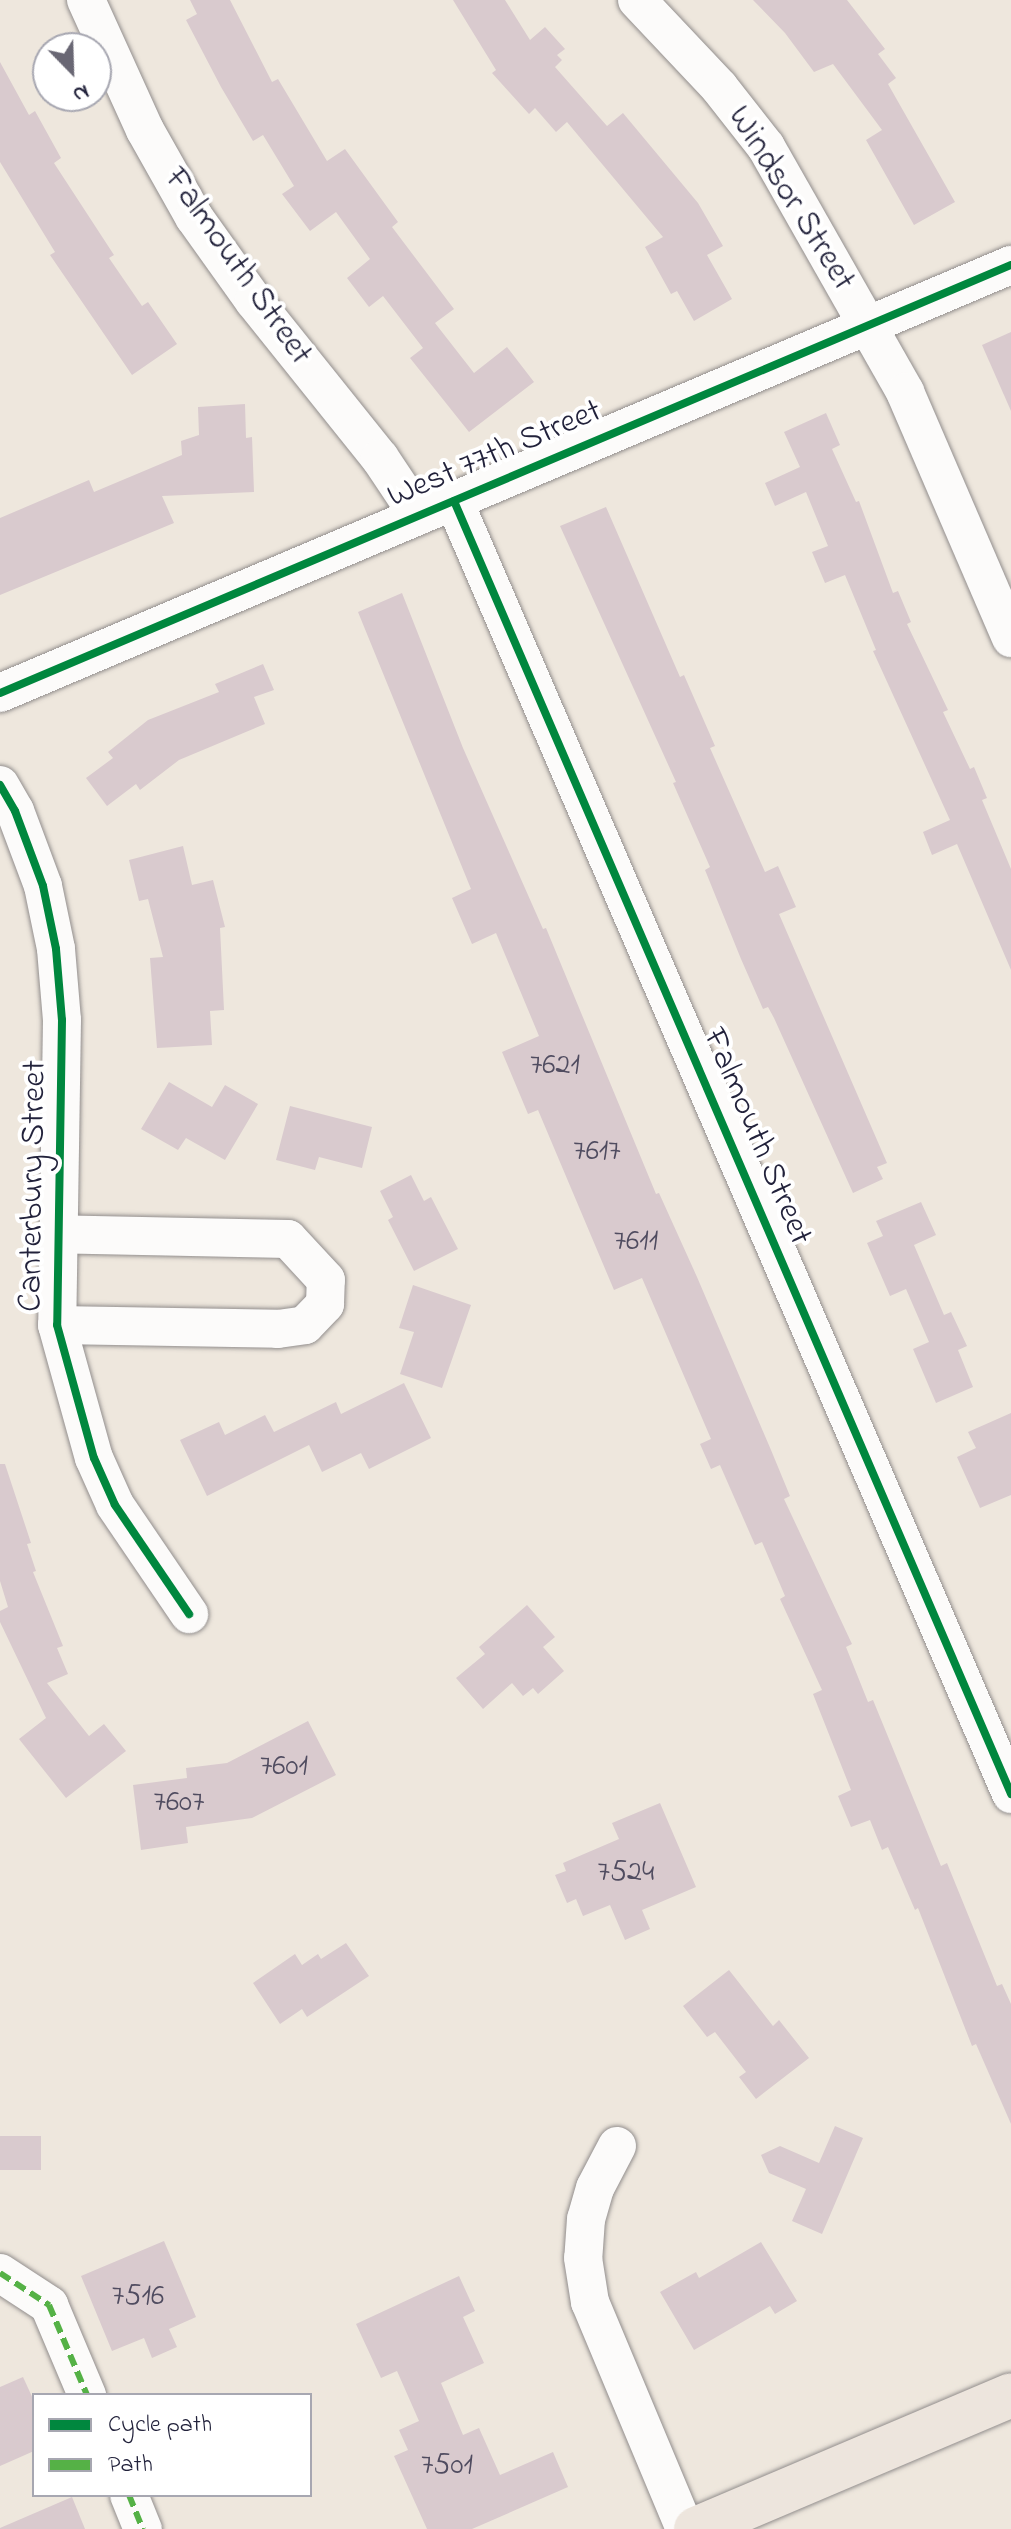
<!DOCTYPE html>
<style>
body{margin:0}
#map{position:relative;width:1011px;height:2529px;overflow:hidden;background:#eee7dd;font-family:"Indie Flower",sans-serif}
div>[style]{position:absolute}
.building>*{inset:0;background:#d9cace;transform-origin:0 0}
.roads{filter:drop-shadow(0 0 2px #928e8d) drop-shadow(0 0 2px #928e8d)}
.minor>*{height:38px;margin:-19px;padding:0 19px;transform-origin:19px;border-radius:19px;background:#fcfbfa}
.major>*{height:44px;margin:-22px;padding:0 22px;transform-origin:22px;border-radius:22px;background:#ede5dd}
.quiet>*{height:6px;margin-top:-3px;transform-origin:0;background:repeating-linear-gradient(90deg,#55b146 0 12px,transparent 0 18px)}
.cycleway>*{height:8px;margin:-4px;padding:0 4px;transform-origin:4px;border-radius:4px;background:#00873e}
span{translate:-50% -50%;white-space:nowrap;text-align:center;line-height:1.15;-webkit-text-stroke:8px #fff;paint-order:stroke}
.number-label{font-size:30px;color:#504c60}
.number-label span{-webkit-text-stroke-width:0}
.street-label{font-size:34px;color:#22223b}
.legend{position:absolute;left:32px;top:2393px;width:280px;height:104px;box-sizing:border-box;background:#fff;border:2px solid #a7a7b1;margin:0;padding:10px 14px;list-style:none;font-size:24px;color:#22223b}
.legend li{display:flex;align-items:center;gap:16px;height:40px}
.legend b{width:40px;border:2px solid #a7a7b1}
.north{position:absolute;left:32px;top:32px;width:80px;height:80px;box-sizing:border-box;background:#fff;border:2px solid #a7a7b1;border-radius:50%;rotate:157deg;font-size:22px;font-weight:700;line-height:32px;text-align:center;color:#22223b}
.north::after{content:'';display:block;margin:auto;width:28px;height:36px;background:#696774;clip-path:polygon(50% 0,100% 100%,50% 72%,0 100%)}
</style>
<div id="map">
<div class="building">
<i style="clip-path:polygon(190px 0,230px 0,272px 82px,278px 79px,327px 161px,345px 149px,398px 222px,392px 227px,454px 309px,435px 323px,474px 373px,507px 347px,534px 382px,469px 432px,410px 358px,423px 348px,383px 296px,369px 307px,347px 278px,370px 259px,336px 212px,310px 231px,282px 194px,294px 186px,263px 135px,253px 141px,221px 87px,186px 20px,197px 14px)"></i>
<i style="clip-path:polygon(453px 0,505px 0,530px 40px,545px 27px,565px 49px,557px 55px,562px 60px,555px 67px,607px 126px,623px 113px,698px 203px,723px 246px,707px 255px,732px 299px,694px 321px,677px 291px,671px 294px,645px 247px,663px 237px,567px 122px,556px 132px,535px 108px,529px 114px,492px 73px,496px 70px)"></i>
<i style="clip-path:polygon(753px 0,847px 0,885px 49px,878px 54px,896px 78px,888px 84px,955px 202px,914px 225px,866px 140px,882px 130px,833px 64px,814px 72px,785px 33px)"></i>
<i style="clip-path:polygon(0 62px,29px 115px,35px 111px,61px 158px,54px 163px,114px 255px,109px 258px,142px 306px,148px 302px,177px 344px,132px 375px,50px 255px,55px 252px,0 162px)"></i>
<i style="clip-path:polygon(1011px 332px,1011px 411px,982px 345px)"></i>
<i style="clip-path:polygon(245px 404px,246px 438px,252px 437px,254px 492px,162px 496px,174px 523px,0 595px,0 518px,89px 480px,94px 492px,182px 455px,181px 441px,199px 435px,198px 407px)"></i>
<i style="clip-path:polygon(826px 413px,840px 445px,832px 449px,856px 502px,859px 501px,893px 593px,898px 591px,911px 622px,907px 624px,948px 710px,943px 712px,970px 769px,974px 767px,987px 798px,982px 800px,1011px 869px,1011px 970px,957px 844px,932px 855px,923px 832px,950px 820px,873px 651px,876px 650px,845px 575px,825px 583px,812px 552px,828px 546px,806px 492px,775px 506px,765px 483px,800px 467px,784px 432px)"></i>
<i style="clip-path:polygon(606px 507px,680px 677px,684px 675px,715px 746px,710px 748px,765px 872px,778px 866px,796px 907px,779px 914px,887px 1163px,877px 1167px,883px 1179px,853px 1193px,774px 1018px,768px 1007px,763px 1009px,741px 959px,705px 870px,710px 867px,673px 783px,676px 782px,560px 526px)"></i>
<i style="clip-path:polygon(402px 593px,463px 748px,543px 929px,546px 928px,656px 1194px,659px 1193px,697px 1277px,771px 1450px,790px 1496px,784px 1499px,852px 1644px,846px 1647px,868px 1702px,873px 1700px,941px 1866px,947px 1863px,997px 1986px,1002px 1984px,1011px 2004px,1011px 2124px,976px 2044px,972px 2046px,918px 1908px,915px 1910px,888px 1847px,882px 1850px,870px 1820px,851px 1827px,838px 1796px,851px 1790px,813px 1694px,822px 1690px,780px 1599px,785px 1596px,762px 1542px,755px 1545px,720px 1465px,711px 1469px,700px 1444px,711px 1439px,642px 1278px,614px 1290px,538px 1110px,528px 1114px,502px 1052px,539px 1036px,496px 933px,472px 944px,452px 898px,471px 889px,358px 612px)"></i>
<i style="clip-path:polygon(263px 664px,274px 690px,254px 697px,265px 724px,179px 760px,140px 790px,136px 784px,107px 806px,86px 778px,113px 758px,108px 752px,148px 720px,219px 692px,215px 684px)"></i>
<i style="clip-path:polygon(183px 846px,192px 885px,213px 880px,225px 927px,220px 928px,224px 1010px,210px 1011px,212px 1045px,157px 1048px,150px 958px,163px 957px,148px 899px,139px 901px,129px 860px)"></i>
<i style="clip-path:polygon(169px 1082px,212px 1107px,225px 1085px,258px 1104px,225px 1160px,186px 1138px,178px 1150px,141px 1129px)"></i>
<i style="clip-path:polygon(290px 1106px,372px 1127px,362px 1168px,319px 1157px,315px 1170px,276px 1160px)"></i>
<i style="clip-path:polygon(411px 1175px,424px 1201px,431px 1197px,458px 1249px,414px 1271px,388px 1220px,393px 1217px,380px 1191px)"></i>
<i style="clip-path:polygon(921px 1202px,936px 1235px,914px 1245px,944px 1315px,951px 1312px,967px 1346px,958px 1350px,973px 1387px,936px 1403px,913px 1349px,929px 1342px,906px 1289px,890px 1296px,867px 1243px,883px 1236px,876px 1221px)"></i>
<i style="clip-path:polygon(413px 1285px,471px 1305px,442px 1388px,400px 1374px,414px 1332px,399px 1328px)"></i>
<i style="clip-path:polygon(404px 1383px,431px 1438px,369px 1469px,361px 1453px,322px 1472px,309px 1445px,207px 1496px,180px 1440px,219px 1422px,225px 1435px,265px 1415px,274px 1432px,336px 1402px,341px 1414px)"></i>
<i style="clip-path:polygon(1011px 1413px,1011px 1495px,980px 1508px,957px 1457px,976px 1448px,968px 1432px)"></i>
<i style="clip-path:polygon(0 1464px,5px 1464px,31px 1543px,27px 1544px,36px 1571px,33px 1572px,63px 1646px,57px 1648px,68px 1674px,47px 1683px,89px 1736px,104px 1724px,126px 1751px,66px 1798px,19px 1739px,46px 1718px,0 1622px,0 1611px,8px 1607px,0 1581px)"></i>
<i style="clip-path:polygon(527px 1605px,555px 1637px,543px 1647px,564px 1671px,538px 1694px,533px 1688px,523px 1696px,512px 1683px,483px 1709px,456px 1678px,485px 1654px,479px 1647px)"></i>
<i style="clip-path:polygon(308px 1721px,336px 1775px,252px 1818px,186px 1827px,188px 1843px,141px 1850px,133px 1785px,187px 1778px,186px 1768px,227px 1763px)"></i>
<i style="clip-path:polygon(660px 1803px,696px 1887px,642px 1910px,650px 1929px,625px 1940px,610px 1905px,583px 1916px,576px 1899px,567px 1903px,555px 1875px,566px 1871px,563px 1863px,619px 1839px,612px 1823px)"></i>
<i style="clip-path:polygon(346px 1943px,369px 1976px,307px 2017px,302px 2009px,280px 2024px,253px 1983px,295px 1954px,302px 1965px,318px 1954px,321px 1959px)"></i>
<i style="clip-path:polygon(729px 1970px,773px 2026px,779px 2020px,809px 2058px,756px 2099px,739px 2077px,746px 2072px,715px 2032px,707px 2037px,683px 2006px)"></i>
<i style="clip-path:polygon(835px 2126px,863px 2138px,822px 2234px,792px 2221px,806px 2189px,769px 2173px,761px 2155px,780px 2146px,819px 2163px)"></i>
<i style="left:41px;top:2136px;width:34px;height:41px;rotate:90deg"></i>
<i style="clip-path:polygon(164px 2241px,196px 2317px,169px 2329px,177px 2347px,152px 2358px,144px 2338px,112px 2351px,81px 2276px)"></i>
<i style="clip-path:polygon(761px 2242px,797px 2301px,775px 2314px,770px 2306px,694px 2350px,660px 2292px,696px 2272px,699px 2278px)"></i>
<i style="clip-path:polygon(459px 2276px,475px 2311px,463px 2317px,484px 2363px,441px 2383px,463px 2435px,479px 2428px,500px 2475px,553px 2452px,568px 2487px,472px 2529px,427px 2529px,394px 2456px,408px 2450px,399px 2430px,419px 2421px,397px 2371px,381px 2378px,356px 2324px)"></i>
<i style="clip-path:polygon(23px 2377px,34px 2401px,34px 2451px,0 2466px,0 2387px)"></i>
<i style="clip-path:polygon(72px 2497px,85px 2529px,0 2529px,0 2528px)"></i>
</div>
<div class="roads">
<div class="minor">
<i style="left:86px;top:0;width:143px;rotate:65.6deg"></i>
<i style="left:145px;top:130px;width:100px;rotate:60.6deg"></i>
<i style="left:194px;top:217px;width:103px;rotate:54.5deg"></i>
<i style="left:254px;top:301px;width:201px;rotate:51.3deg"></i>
<i style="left:380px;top:458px;width:69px;rotate:56.3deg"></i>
<i style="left:637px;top:0;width:120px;rotate:46.7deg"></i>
<i style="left:719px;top:87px;width:76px;rotate:51.9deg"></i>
<i style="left:766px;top:147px;width:282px;rotate:60.4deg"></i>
<i style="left:905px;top:392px;width:268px;rotate:66.7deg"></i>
<i style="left:454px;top:501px;width:1408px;rotate:66.69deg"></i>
<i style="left:0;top:693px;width:1098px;rotate:-22.95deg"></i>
<i style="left:0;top:785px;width:30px;rotate:60deg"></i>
<i style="left:15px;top:811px;width:80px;rotate:69.5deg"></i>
<i style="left:43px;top:886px;width:64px;rotate:78.3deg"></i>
<i style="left:56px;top:949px;width:71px;rotate:85.2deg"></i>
<i style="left:62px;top:1020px;width:305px;rotate:90.9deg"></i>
<i style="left:57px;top:1325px;width:138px;rotate:74.5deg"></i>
<i style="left:94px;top:1458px;width:51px;rotate:65.9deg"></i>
<i style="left:115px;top:1505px;width:132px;rotate:55.8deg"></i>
<i style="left:57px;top:1325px;width:221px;rotate:1deg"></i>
<i style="left:278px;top:1329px;width:27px;rotate:-8deg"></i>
<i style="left:305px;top:1325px;width:29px;rotate:-46deg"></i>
<i style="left:325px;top:1304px;width:24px;rotate:-88deg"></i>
<i style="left:326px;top:1280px;width:56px;rotate:-132.8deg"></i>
<i style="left:288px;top:1239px;width:231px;rotate:-178.8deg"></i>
<i style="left:617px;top:2146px;width:47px;rotate:117.6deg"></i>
<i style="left:595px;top:2188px;width:32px;rotate:106deg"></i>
<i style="left:586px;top:2219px;width:39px;rotate:94deg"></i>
<i style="left:583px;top:2258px;width:45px;rotate:81deg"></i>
<i style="left:590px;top:2302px;width:246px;rotate:67.3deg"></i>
<i style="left:0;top:2273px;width:59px;rotate:33.1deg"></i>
<i style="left:49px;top:2305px;width:98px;rotate:67.1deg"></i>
<i style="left:129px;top:2495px;width:37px;rotate:68deg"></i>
</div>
<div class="major">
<i style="left:696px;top:2529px;width:342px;rotate:-23deg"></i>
</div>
</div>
<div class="quiet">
<i style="left:0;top:2273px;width:59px;rotate:33.1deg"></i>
<i style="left:49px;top:2305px;width:98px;rotate:67.1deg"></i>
<i style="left:129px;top:2495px;width:37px;rotate:68deg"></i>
</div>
<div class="cycleway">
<i style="left:454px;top:501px;width:1408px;rotate:66.69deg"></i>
<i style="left:0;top:693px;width:1098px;rotate:-22.95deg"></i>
<i style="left:0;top:785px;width:30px;rotate:60deg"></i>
<i style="left:15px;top:811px;width:80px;rotate:69.5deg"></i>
<i style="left:43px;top:886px;width:64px;rotate:78.3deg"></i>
<i style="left:56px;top:949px;width:71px;rotate:85.2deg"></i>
<i style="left:62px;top:1020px;width:305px;rotate:90.9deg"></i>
<i style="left:57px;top:1325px;width:138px;rotate:74.5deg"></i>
<i style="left:94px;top:1458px;width:51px;rotate:65.9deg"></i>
<i style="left:115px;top:1505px;width:132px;rotate:55.8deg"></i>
</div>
<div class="number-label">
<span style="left:555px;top:1066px">7621</span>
<span style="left:597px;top:1152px">7617</span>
<span style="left:636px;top:1242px">7611</span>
<span style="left:284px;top:1767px">7601</span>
<span style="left:179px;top:1803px">7607</span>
<span style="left:626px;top:1873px">7524</span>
<span style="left:138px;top:2297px">7516</span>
<span style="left:447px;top:2466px">7501</span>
</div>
<div class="street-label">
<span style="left:790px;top:199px;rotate:58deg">Windsor Street</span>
<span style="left:237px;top:267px;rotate:55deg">Falmouth Street</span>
<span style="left:495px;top:455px;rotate:-23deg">West 77th Street</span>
<span style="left:756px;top:1137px;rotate:67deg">Falmouth Street</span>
<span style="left:34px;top:1186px;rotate:-89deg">Canterbury Street</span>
</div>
<ul class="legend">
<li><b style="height:10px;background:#00873e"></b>Cycle path</li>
<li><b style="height:10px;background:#55b146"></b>Path</li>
</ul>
<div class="north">N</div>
</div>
